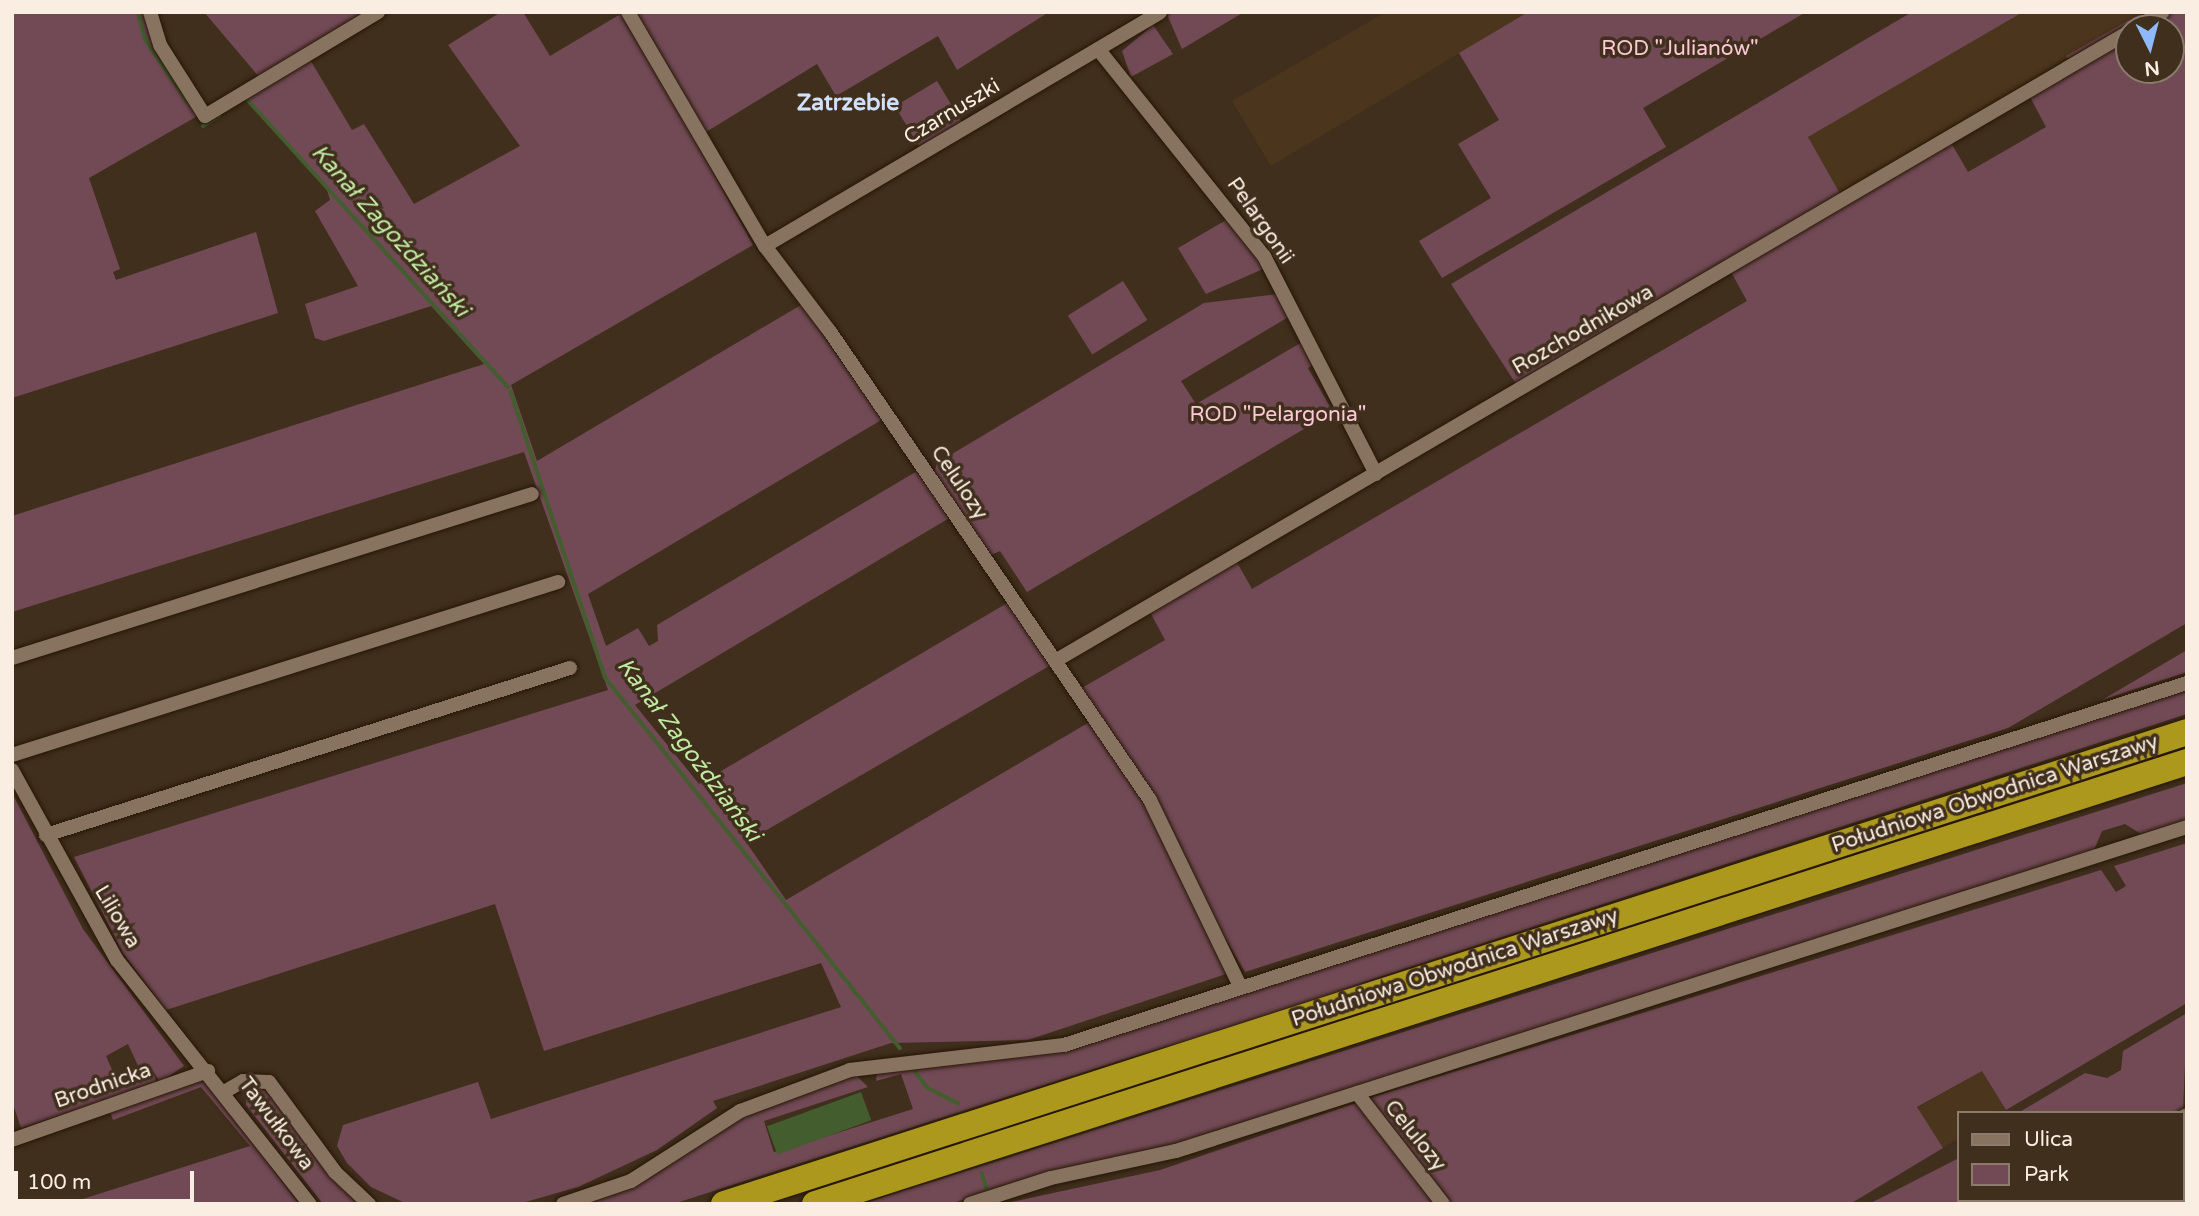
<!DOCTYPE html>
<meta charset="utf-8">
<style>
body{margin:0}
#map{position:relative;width:2199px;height:1216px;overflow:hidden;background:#402f1d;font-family:"Varela Round",sans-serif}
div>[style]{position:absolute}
.built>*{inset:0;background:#4c351d}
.green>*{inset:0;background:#724a56;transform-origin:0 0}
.water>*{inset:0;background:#435d2f;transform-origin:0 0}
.stream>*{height:3.5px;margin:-1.75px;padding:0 1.75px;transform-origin:1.75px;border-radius:1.75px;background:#435d2f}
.roads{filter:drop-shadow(0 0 2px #261605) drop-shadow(0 0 2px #261605)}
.street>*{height:14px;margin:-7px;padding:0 7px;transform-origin:7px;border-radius:7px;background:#87735f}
.highway>*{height:26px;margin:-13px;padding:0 13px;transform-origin:13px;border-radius:13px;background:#ac981d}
span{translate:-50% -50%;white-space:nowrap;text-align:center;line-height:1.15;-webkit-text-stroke:7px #402f1d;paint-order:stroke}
.park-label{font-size:21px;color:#fec8d7}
.street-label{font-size:21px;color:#faeee3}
.neighbourhood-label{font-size:23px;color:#d1e1fc;font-weight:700}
.water-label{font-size:23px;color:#c1eba2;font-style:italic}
.frame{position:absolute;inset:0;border:14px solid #faeee3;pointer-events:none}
.legend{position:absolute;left:1957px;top:1111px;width:228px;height:91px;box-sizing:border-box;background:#402f1d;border:2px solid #8a7b6c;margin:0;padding:9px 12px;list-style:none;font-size:21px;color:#faeee3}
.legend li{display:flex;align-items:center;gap:14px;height:35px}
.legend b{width:35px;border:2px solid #8a7b6c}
.north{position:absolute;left:2115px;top:14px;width:70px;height:70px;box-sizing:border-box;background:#402f1d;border:2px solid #8a7b6c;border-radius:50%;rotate:174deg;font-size:19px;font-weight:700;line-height:28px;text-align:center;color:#faeee3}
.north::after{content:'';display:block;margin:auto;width:24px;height:32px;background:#8eb9fd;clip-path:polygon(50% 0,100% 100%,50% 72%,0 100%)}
.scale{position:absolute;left:14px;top:1171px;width:180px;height:32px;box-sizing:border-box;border:4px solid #faeee3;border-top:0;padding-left:9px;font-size:21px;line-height:24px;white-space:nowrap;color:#faeee3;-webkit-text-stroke:5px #402f1d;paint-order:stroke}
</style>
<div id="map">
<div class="built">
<i style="clip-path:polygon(1386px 12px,1528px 12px,1271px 166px,1232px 101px)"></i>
<i style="clip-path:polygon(2023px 12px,2147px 12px,1928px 141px,1925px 151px,1843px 199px,1808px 137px)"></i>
<i style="clip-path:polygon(1982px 1071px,2006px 1110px,1959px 1113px,1959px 1138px,1943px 1148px,1917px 1108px)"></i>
</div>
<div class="green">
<i style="clip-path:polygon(12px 12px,146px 12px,201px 114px,89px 178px,120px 269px,113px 272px,116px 280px,256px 232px,278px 313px,12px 398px)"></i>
<i style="clip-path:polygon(204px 12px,369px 12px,260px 78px)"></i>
<i style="clip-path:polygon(501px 12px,523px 12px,550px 56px,624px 12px,753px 245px,511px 385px,537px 461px,801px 305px,883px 419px,588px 594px,606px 646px,638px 628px,649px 646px,658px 641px,657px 625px,919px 470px,951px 517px,635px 705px,699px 784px,1009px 602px,1051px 665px,746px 842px,786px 900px,1093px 720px,1161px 829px,1226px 974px,1028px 1040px,891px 1043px,713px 1101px,717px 1108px,657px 1150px,578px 1187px,522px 1203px,407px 1204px,371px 1187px,347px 1163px,337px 1146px,343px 1125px,478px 1082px,491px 1119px,841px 1007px,821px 963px,544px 1051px,495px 904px,166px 1010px,123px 953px,74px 857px,608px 690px,524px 452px,12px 612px,12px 516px,484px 364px,431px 306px,324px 341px,315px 338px,305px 304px,358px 286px,315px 211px,330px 200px,327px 190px,244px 97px,309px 58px,352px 130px,364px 124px,414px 204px,520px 146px,448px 45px)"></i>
<i style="clip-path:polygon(636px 12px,1049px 12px,957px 70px,938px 36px,836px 96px,817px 64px,706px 132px)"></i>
<i style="clip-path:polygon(1166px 12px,1244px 12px,1182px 49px)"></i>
<i style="clip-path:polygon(1528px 12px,1806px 12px,1643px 108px,1666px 147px,1442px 278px,1419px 241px,1491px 198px,1458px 144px,1499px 120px,1459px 53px)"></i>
<i style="clip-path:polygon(1912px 12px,2023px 12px,1808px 137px,1843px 199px,1518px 387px,1451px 284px)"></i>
<i style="clip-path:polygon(2155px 12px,2067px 59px,2066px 56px,2136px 16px)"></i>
<i style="clip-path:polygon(2171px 12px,2187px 12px,2187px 623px,2008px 728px,1245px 972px,1080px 689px,1165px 640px,1149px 610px,1235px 559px,1252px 589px,1747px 301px,1731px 272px,1950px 141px,1968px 172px,2046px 127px,2029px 95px,2129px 36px,2129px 70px,2171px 70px,2171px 28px,2143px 28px)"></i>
<i style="clip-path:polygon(1153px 25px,1173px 54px,1131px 77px,1122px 51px)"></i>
<i style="left:937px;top:81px;width:50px;height:49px;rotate:59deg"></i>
<i style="clip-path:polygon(1233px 216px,1265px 261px,1263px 269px,1206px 294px,1178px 248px)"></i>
<i style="left:1123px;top:281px;width:46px;height:65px;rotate:58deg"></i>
<i style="clip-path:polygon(1278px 294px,1290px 316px,1181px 381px,1196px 404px,1304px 341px,1314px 364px,1308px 368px,1333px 412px,1027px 592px,1000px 551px,989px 556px,934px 474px,937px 463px,1204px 303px)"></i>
<i style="clip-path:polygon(2187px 650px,2187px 672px,2102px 700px)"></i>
<i style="clip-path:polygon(2187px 688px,2187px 714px,1287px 1007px,673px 1204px,580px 1204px,729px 1122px,856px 1075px,868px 1087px,764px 1121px,774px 1153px,913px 1109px,901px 1074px,876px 1081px,877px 1072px,1056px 1052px)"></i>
<i style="left:2075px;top:779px;width:7px;height:1384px;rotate:74deg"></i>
<i style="clip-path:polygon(2187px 783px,2187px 820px,2141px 834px,2125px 824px,2102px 831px,2094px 850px,1134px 1160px,1022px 1181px,950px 1204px,862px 1204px)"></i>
<i style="clip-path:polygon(evenodd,12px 793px,83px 929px,184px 1066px,160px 1082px,152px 1069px,157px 1084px,21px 1128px,12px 1101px,12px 793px,128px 1044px,141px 1072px,117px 1081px,106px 1056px,128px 1044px)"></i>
<i style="clip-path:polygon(2187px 843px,2187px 1003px,2006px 1110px,1982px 1071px,1917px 1107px,1943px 1148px,1850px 1204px,1450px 1204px,1370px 1108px,1370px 1098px,2101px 870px,2116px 892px,2126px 886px,2114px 866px)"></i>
<i style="clip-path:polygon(2187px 1013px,2183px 1113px,2018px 1113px,2085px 1073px,2107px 1078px,2121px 1070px,2123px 1051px)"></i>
<i style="clip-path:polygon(205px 1079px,299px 1204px,67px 1204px,250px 1146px,201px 1087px,113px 1120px,110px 1111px)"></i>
<i style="clip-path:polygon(265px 1088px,335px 1181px,358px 1204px,323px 1204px,246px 1105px,247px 1089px)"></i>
<i style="clip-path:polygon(1356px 1103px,1437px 1204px,1002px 1204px,1160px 1170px)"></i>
<i style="clip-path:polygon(2187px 1124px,2187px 1204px,1869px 1204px,1959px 1158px,1959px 1200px,2183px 1200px)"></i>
</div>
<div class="water">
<i style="left:861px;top:1092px;width:30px;height:100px;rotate:70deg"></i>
</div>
<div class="stream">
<i style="left:138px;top:12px;width:28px;rotate:75deg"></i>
<i style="left:145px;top:39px;width:75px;rotate:55.9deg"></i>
<i style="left:247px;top:99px;width:389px;rotate:47.8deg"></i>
<i style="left:203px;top:126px;width:19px;rotate:-32deg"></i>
<i style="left:511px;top:392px;width:300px;rotate:71.7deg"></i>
<i style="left:605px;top:677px;width:474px;rotate:51.5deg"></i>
<i style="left:915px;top:1071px;width:21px;rotate:53deg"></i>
<i style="left:928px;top:1088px;width:34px;rotate:27deg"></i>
<i style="left:982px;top:1173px;width:16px;rotate:72deg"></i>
</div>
<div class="roads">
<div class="street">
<i style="left:150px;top:12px;width:34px;rotate:73deg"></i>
<i style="left:160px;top:45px;width:84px;rotate:57.6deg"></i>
<i style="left:205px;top:116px;width:202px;rotate:-31deg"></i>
<i style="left:628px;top:12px;width:271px;rotate:59.7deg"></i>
<i style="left:765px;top:246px;width:109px;rotate:52.8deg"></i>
<i style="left:831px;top:333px;width:566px;rotate:55.66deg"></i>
<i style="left:1150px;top:800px;width:207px;rotate:64.2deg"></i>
<i style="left:2135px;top:28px;width:32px;rotate:-30deg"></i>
<i style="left:1098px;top:49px;width:265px;rotate:51.3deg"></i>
<i style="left:1264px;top:256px;width:245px;rotate:62.8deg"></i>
<i style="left:765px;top:246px;width:459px;rotate:-30.6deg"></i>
<i style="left:12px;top:658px;width:545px;rotate:-17.5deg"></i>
<i style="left:1055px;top:661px;width:1245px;rotate:-30.36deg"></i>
<i style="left:12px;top:755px;width:573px;rotate:-17.58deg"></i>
<i style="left:12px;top:770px;width:217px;rotate:61.1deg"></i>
<i style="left:117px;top:960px;width:311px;rotate:51.7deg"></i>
<i style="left:46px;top:835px;width:550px;rotate:-17.68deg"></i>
<i style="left:224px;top:1092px;width:22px;rotate:-30deg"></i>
<i style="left:243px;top:1081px;width:26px;rotate:2deg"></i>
<i style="left:269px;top:1082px;width:112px;rotate:53.7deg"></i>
<i style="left:335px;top:1172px;width:47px;rotate:43.3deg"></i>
<i style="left:1357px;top:1093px;width:140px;rotate:52.2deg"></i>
<i style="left:2183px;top:1117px;width:4px;rotate:-27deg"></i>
<i style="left:12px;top:1140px;width:208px;rotate:-19.4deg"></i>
<i style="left:563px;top:1204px;width:72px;rotate:-18.7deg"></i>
<i style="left:631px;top:1181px;width:130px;rotate:-32.7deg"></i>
<i style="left:740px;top:1111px;width:117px;rotate:-20.4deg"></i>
<i style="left:850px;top:1070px;width:215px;rotate:-6.7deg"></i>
<i style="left:1064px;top:1045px;width:1180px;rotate:-17.87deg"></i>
<i style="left:970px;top:1204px;width:85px;rotate:-17.8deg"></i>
<i style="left:1051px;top:1178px;width:128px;rotate:-12.2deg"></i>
<i style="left:1176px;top:1151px;width:1062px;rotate:-17.77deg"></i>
</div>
<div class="highway">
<i style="left:724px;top:1204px;width:1537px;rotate:-17.88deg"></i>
<i style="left:815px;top:1204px;width:1441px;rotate:-17.86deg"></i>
</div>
</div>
<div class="park-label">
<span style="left:1680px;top:49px">ROD "Julianów"</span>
<span style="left:1278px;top:415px">ROD "Pelargonia"</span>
</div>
<div class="street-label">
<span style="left:952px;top:112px;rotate:-31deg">Czarnuszki</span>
<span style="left:1260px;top:221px;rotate:55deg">Pelargonii</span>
<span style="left:1583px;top:330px;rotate:-30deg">Rozchodnikowa</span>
<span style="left:959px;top:483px;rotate:56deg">Celulozy</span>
<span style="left:1995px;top:794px;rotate:-18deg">Południowa Obwodnica Warszawy</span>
<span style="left:117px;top:917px;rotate:59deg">Liliowa</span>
<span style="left:1455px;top:968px;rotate:-18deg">Południowa Obwodnica Warszawy</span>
<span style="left:103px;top:1086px;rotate:-19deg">Brodnicka</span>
<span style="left:276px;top:1124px;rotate:53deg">Tawułkowa</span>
<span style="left:1415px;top:1136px;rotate:51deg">Celulozy</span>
</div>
<div class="neighbourhood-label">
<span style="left:848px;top:103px">Zatrzebie</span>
</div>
<div class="water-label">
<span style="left:390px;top:231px;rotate:48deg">Kanał Zagoździański</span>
<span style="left:689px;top:750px;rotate:53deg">Kanał Zagoździański</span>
</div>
<div class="frame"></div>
<ul class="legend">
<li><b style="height:9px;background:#87735f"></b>Ulica</li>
<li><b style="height:19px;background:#724a56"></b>Park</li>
</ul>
<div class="north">N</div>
<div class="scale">100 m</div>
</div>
